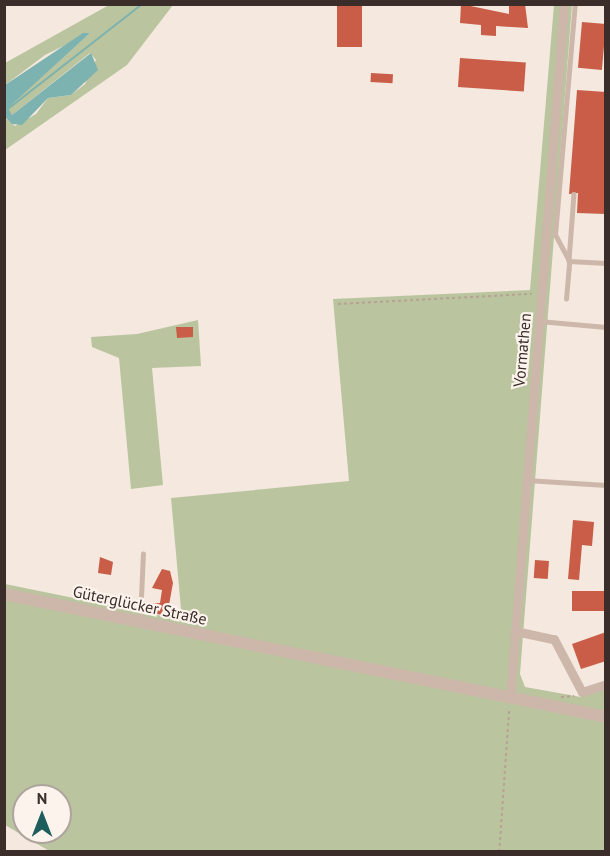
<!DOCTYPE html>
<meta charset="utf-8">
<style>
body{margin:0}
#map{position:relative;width:610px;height:856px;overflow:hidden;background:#f4e8df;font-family:"PT Sans",sans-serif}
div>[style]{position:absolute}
.green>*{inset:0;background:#bac49e}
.water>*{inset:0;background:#7cb2b0}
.stream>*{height:2px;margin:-1px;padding:0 1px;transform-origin:1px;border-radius:1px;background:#7cb2b0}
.building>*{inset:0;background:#c95d47;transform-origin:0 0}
.path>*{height:1.5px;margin-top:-0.75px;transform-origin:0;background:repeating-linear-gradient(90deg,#b8a194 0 3px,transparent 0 6px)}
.service>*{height:4.5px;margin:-2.25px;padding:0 2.25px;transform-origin:2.25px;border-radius:2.25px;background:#cdb7aa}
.minor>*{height:9px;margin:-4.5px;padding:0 4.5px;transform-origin:4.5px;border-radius:4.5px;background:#cdb7aa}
.tertiary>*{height:12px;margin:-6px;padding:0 6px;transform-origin:6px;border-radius:6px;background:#cdb7aa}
.rail>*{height:2px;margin-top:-1px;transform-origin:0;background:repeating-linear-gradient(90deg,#3a2d2a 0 1.5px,transparent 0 6px)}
span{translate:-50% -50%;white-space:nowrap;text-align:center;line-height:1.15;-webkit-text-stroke:4.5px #fbf3ec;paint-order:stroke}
.street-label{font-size:16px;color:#3a2d2a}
.frame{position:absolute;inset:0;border:6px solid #3a2d2a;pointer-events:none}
.north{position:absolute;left:12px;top:784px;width:60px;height:60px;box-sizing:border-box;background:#fbf3ec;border:2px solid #aea49e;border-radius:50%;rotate:0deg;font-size:16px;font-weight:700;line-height:24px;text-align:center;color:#3a2d2a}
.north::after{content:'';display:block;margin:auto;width:21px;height:27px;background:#1d5d5c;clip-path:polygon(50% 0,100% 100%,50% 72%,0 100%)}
</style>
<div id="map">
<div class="green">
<i style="clip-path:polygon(109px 5px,173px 5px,127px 65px,5px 150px,4px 117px,15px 126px,36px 114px,48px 98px,71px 95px,85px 84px,96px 60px,90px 53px,12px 115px,7px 108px,90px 33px,45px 55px,5px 85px,5px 63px)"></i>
<i style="clip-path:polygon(evenodd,554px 5px,572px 5px,520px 674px,525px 687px,581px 697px,605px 689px,605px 851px,51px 852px,5px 825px,5px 584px,182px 620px,171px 498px,349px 481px,333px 299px,530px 290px,554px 5px,24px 796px,60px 796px,60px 832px,24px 832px,24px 796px)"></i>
<i style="clip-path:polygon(198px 320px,201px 366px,152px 368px,163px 485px,131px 489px,119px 358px,92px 347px,91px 337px,137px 334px)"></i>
</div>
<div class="water">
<i style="clip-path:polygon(83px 33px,90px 33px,8px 108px,12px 115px,91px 53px,98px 70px,71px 95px,48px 98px,22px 125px,12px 124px,5px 117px,5px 85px)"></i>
</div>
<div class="stream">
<i style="left:4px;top:112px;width:175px;rotate:-38deg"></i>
</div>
<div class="building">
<i style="left:337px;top:4px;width:25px;height:43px"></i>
<i style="clip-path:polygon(461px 4px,509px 14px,509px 4px,525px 4px,528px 28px,496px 26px,496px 36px,481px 35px,481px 25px,460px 23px)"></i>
<i style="left:582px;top:22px;width:24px;height:46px;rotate:5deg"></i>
<i style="left:460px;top:58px;width:66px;height:29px;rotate:4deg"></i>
<i style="left:371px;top:73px;width:22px;height:9px;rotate:3deg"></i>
<i style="clip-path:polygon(577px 90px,606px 92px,606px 214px,577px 213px,578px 193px,569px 194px)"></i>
<i style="clip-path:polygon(176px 327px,193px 327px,193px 337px,177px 338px)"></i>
<i style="clip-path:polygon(573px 520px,594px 522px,592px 546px,582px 545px,579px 580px,568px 579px)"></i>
<i style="clip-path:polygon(100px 557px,113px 562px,111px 575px,98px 573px)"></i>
<i style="left:535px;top:560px;width:14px;height:18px;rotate:4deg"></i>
<i style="clip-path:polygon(162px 569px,170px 571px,173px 583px,167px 616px,147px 612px,149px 604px,160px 603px,162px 590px,152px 588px)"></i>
<i style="left:606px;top:591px;width:20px;height:34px;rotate:90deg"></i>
<i style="clip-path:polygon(606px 632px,606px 661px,581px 669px,572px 644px)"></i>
</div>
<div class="path">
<i style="left:338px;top:304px;width:194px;rotate:-3deg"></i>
<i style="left:561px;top:697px;width:13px;rotate:-4deg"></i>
<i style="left:499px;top:852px;width:143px;rotate:-86deg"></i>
</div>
<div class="service">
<i style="left:574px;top:194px;width:67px;rotate:94.3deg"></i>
<i style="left:569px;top:261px;width:37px;rotate:3deg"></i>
<i style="left:566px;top:299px;width:38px;rotate:-85deg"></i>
<i style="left:569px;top:261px;width:30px;rotate:-118deg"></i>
<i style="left:555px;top:235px;width:232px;rotate:-85.1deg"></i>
<i style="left:539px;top:321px;width:67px;rotate:5.1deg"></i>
<i style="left:526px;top:480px;width:80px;rotate:3.6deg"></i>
<i style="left:140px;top:619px;width:65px;rotate:-87.4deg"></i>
</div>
<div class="minor">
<i style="left:515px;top:631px;width:40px;rotate:12deg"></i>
<i style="left:554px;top:639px;width:60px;rotate:62.2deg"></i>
<i style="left:582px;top:692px;width:25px;rotate:-18deg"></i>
<i style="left:510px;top:698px;width:696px;rotate:-85.55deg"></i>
</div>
<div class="tertiary">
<i style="left:4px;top:594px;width:614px;rotate:11.55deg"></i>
</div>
<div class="rail">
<i style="left:4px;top:849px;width:5px;rotate:37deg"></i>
</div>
<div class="street-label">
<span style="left:522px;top:350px;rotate:-85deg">Vormathen</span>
<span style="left:140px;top:605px;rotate:12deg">Güterglücker Straße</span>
</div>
<div class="frame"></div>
<div class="north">N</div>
</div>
